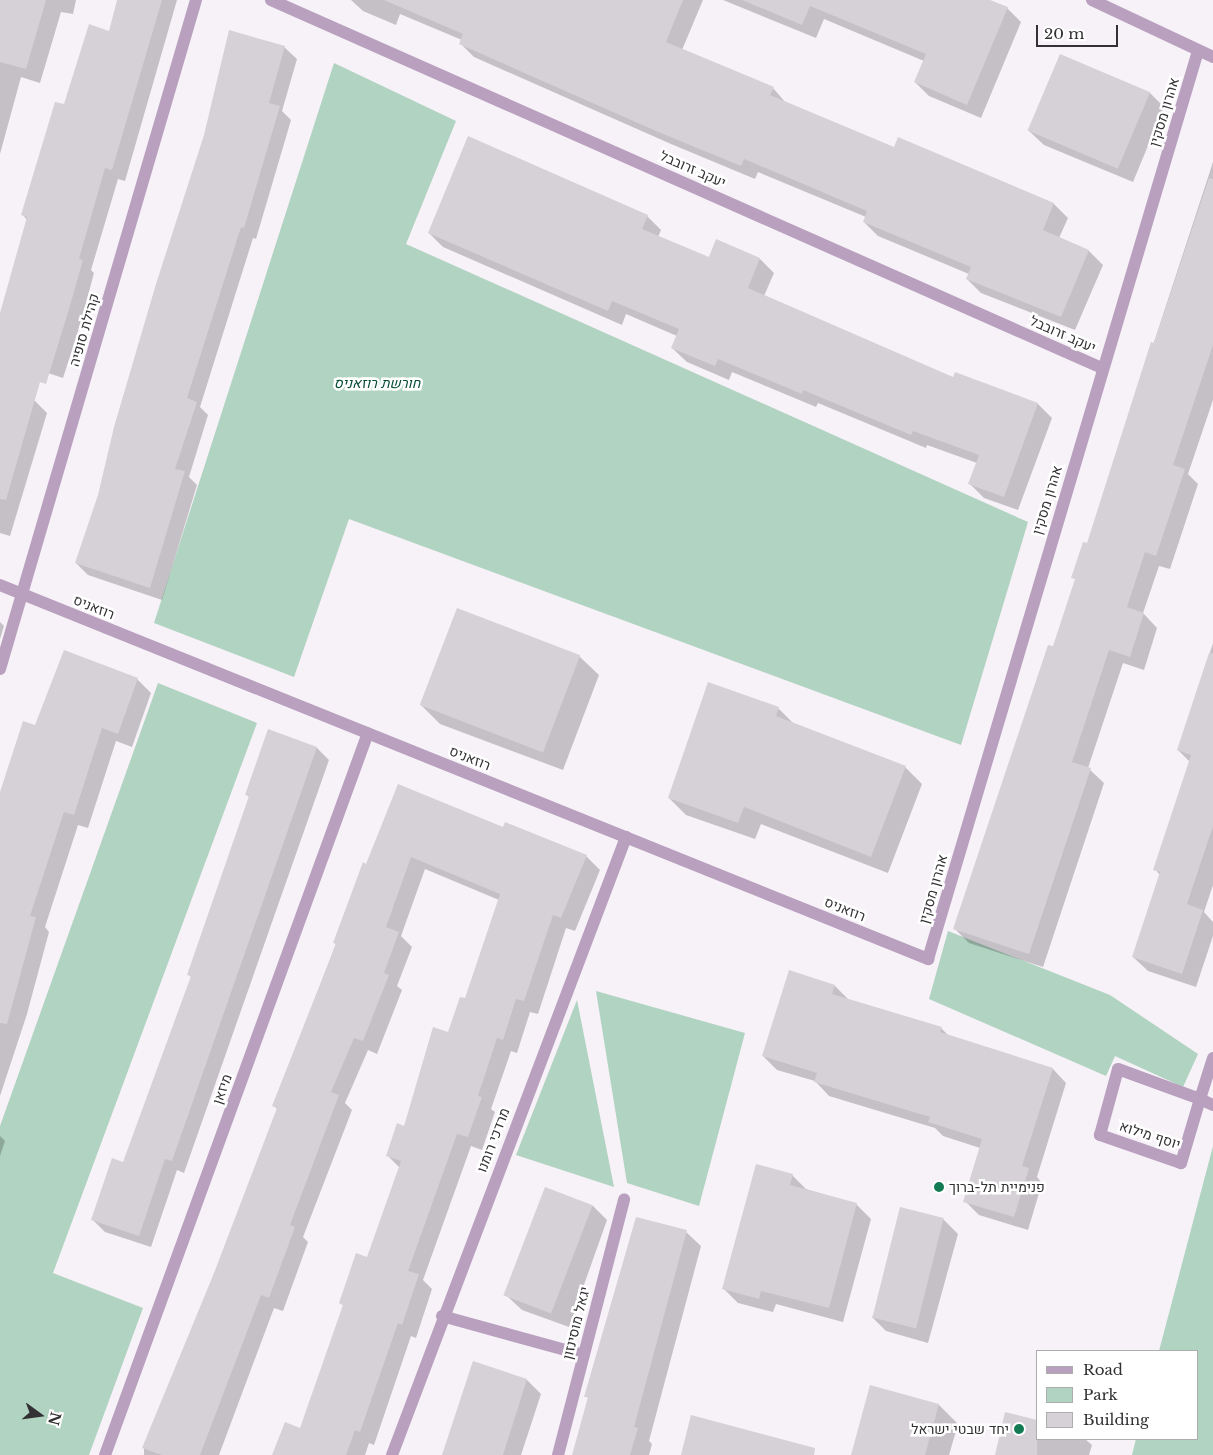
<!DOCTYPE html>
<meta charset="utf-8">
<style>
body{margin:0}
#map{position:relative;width:1213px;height:1455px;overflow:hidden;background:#f7f1f8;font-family:"Libre Baskerville",Heebo,serif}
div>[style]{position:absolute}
.green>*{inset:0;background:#b1d3c1}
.shadow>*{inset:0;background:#0003}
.building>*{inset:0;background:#d6d0d7;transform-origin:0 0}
.street>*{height:12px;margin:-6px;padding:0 6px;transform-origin:6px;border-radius:6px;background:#b8a0be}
.dots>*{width:14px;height:14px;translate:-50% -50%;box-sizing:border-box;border:2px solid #fff;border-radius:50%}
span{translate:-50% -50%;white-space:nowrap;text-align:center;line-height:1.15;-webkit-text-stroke:5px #fff;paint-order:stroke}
.street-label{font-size:14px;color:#333134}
.park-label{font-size:14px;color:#074e34;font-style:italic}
.poi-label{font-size:14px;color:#333134}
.left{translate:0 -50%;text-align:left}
.right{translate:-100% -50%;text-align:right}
.legend{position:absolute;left:1036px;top:1350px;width:162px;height:90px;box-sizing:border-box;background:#fff;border:1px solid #adadae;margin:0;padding:6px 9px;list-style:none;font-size:15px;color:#333134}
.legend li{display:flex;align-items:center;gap:10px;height:25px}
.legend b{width:25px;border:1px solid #adadae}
.north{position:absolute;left:15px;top:1390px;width:50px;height:50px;-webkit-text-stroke:4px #fff;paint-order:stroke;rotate:104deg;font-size:14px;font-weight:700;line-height:20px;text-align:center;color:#333134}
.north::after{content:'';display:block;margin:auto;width:18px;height:22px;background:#333134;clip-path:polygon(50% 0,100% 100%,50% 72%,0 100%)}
.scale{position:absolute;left:1036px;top:25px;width:82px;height:22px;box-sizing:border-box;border:2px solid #333134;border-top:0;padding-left:6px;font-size:15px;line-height:18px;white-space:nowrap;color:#333134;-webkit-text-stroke:4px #fff;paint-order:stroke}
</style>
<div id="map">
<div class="green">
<i style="clip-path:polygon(334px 63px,456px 121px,406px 244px,1028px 522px,961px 745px,349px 519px,294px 677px,154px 623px)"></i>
<i style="clip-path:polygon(158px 683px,257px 723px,53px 1273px,143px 1308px,89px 1455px,0 1455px,0 1126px)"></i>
<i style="clip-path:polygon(948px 931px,1110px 995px,1198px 1054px,1183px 1087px,1115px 1056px,1106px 1076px,929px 999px)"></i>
<i style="clip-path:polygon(596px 991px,745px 1033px,699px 1206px,627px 1183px)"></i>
<i style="clip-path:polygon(577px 1000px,614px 1187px,516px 1155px)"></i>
<i style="clip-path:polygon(1213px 1146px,1213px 1455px,1132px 1455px,1136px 1439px,1197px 1439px,1197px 1351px,1159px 1351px)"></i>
</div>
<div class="shadow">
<i style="clip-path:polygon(0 0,76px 0,73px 14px,61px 12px,40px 83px,21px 77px,0 154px)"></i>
<i style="clip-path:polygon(118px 0,177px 0,125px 181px,118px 179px,91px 270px,94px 273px,81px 322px,63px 378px,0 357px,0 318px,27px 220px,23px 215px,64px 106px,110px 32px)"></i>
<i style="clip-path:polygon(351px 0,703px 0,682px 50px,773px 88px,786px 103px,894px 149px,898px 139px,1054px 204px,1068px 218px,1059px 238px,1089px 251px,1103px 265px,1075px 330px,981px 293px,967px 279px,969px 274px,878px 236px,864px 222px,866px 217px,758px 172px,755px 179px,671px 144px,474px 57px,460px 43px,462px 40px,400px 14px,396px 25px,363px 11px)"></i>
<i style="clip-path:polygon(723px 0,987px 0,1007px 8px,1021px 22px,981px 118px,929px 96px,915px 82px,924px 61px,824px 19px,816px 38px)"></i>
<i style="clip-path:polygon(284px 47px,297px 59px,282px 111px,291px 120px,256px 239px,253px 238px,200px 407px,208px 415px,189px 477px,197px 485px,162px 600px,88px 575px,76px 563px)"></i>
<i style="clip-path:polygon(1060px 55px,1150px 93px,1164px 107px,1133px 182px,1044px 145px,1029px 131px)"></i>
<i style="clip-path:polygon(1213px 162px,1213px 400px,1188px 474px,1198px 484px,1170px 569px,1159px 566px,1143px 613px,1157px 628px,1144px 670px,1123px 663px,1088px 768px,1104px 783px,1043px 967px,969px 943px,955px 929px,1054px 648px,1076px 580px,1073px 577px,1088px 544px)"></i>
<i style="clip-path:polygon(647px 216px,661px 230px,658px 237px,709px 259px,760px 259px,774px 273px,764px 296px,954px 379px,955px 374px,1038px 404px,1052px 418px,1018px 510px,984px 498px,970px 484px,977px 463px,927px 445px,926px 448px,818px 403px,816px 407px,732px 372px,729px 380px,687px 362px,672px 348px,677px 336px,626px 314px,622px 325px,443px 247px,429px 233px)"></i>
<i style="clip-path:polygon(0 391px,35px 401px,47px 413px,10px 536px,0 533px)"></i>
<i style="clip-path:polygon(0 622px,4px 626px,0 639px)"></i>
<i style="clip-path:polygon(1213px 643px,1213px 885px,1204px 912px,1213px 922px,1213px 936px,1196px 987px,1148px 971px,1133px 957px,1160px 875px,1155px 869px,1190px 762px,1178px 750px)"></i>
<i style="clip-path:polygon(579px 656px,599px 675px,563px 770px,440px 724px,421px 705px)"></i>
<i style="clip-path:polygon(137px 679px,151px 693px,132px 747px,116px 741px,88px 828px,78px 825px,45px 927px,49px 932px,27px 1014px,0 1096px,0 809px,36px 727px)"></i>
<i style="clip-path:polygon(778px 708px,795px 725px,905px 767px,922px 784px,888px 873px,761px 824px,755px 839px,686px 815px,669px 798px)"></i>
<i style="clip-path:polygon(268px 731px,317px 748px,329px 760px,184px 1173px,177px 1170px,151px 1247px,105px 1232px,93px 1220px,124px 1164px,192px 978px,188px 974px,250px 798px,246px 794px)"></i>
<i style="clip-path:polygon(503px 828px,586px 856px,600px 870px,575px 931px,566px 928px,538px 1014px,530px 1012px,517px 1053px,511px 1051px,491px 1109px,495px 1112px,482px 1150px,471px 1146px,423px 1280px,432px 1289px,416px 1338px,411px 1336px,374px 1445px,369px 1443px,365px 1455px,274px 1455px,301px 1430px,344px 1306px,340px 1303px,368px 1258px,400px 1168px,388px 1156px,405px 1127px,465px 1000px,499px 900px,425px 869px,401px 936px,412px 947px,397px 986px,402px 990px,377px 1054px,368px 1050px,345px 1103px,352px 1110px,303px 1237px,308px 1242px,283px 1311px,274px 1308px,219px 1455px,144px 1455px,144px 1447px,216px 1274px,278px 1110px,274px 1106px,366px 865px)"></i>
<i style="clip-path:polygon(790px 972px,835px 986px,849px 1000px,941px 1028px,950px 1037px,1053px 1069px,1066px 1083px,1037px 1177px,1042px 1183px,1028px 1230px,979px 1215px,965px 1201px,980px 1148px,943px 1136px,935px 1128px,829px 1096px,815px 1081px,777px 1070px,763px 1056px)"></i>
<i style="clip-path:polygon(0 1136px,5px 1141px,0 1156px)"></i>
<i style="clip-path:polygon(792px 1175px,806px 1189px,856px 1204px,871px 1219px,843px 1322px,776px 1304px,773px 1312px,738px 1303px,723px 1288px)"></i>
<i style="clip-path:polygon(546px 1189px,593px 1206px,607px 1220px,569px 1327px,522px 1310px,507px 1296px)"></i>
<i style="clip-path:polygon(943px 1219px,958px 1234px,928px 1343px,886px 1331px,872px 1317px)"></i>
<i style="clip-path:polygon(686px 1232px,701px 1246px,649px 1441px,652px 1444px,649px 1455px,574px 1455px,589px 1399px,586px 1396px)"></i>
<i style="clip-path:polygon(473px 1362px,527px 1380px,541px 1394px,521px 1455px,443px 1455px)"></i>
<i style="clip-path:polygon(939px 1405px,958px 1424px,949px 1455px,852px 1455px)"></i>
<i style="clip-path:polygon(1037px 1439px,1085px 1439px,1092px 1445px,1089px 1455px,996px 1455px)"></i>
</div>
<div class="building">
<i style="clip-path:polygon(0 0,46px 0,26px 69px,0 62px)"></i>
<i style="clip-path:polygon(117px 0,162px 0,112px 170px,105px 168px,79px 259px,83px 260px,69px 309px,46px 384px,40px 382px,6px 500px,0 499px,0 313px,27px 217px,21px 215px,55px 102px,64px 104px,89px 24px,109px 31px)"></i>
<i style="clip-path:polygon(384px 0,683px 0,666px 42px,774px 87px,770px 95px,894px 147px,898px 137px,1054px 203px,1043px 230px,1089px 250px,1061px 317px,966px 279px,971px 267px,863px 222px,867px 211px,744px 159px,741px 166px,656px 131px,459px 44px,463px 34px)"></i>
<i style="clip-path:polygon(742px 0,990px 0,1008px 7px,967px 105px,914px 82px,926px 54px,810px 6px,802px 25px)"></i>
<i style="clip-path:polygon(229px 30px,285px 46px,269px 103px,280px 106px,244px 228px,241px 227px,187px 398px,197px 402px,175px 469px,185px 471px,150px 588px,75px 563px,98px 495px,114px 427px,156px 284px,204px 135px)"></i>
<i style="left:1060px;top:54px;width:98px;height:83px;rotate:23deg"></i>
<i style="clip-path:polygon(468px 136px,648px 215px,642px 229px,709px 257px,716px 239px,760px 258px,748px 288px,953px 377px,955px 372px,1038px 403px,1004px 497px,968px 484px,979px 455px,913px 431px,911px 435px,803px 390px,802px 394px,718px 359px,715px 366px,671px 348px,679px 329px,612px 301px,608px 311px,428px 233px)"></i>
<i style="clip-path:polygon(1209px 178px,1213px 179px,1213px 345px,1173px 465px,1185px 469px,1156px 556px,1145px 552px,1127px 607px,1144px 613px,1130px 657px,1109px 650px,1072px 762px,1091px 768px,1029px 954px,953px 929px,1048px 645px,1053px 646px,1075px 579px,1071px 578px,1083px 542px,1087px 543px,1151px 342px,1154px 343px)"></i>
<i style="left:457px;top:608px;width:132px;height:104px;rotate:21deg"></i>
<i style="clip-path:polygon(64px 650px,138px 678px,118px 734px,102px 728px,74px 815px,64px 812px,30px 916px,36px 917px,7px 1024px,0 1023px,0 792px,23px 721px,35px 725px)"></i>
<i style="clip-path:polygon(1209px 653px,1213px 653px,1213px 826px,1187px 904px,1203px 910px,1182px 974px,1132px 957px,1160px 872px,1153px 870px,1191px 755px,1177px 750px)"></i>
<i style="clip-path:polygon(708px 682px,779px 707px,776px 716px,906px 766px,871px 857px,744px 807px,738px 823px,668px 798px)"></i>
<i style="clip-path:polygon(268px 729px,317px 747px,172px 1161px,165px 1159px,139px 1236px,91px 1220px,112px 1158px,123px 1162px,191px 976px,187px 975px,249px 796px,245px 795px)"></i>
<i style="clip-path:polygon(398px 784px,503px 827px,505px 822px,587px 855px,561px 918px,553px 915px,524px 1001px,516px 999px,503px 1040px,497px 1038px,478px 1096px,482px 1097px,468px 1137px,457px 1134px,408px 1271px,419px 1274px,402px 1325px,398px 1323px,360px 1432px,355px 1430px,346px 1455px,272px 1455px,285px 1422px,300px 1428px,343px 1305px,339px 1303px,356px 1253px,367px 1257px,401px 1161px,386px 1156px,397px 1123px,404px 1126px,433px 1027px,448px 1032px,460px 997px,465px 998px,500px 894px,411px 857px,386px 927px,399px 932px,384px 973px,389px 975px,363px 1041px,354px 1038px,331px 1092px,339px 1095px,290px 1225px,295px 1227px,269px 1298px,261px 1295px,200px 1455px,162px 1455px,142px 1448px,214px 1273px,277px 1108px,272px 1106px,336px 944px,333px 943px,363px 862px,366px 864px)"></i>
<i style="clip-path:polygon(789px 970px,835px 985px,832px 994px,942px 1027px,940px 1032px,1053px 1068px,1022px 1166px,1029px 1168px,1014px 1217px,963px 1202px,982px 1139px,928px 1122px,930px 1117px,814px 1082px,817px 1073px,762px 1056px)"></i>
<i style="clip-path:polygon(756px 1164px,793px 1174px,790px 1185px,857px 1203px,829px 1308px,761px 1291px,759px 1299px,722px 1289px)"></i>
<i style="left:545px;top:1187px;width:51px;height:116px;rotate:21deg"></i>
<i style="left:900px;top:1207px;width:45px;height:114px;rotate:14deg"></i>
<i style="clip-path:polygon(636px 1217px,687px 1230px,634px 1427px,638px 1428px,630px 1455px,572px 1455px,588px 1397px,584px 1397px)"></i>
<i style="clip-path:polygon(473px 1361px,527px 1379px,503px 1455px,442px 1455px)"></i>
<i style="clip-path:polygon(870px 1385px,939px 1404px,925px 1455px,851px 1455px)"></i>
<i style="clip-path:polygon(1005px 1412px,1037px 1420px,1037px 1455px,995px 1455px)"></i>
<i style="clip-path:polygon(691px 1415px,815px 1448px,814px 1455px,681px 1455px)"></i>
</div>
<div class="street">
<i style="left:271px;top:0;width:909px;rotate:23.89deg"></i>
<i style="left:1092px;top:0;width:134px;rotate:25.2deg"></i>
<i style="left:0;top:585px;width:1001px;rotate:21.95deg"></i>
<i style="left:928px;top:959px;width:947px;rotate:-73.44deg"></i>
<i style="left:0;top:669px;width:697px;rotate:-73.67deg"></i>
<i style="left:1213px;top:1058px;width:43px;rotate:107.6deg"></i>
<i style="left:1200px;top:1099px;width:67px;rotate:106.5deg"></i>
<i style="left:1181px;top:1163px;width:86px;rotate:-160.9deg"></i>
<i style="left:1100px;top:1135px;width:68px;rotate:-74.7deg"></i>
<i style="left:1118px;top:1069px;width:87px;rotate:20.1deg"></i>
<i style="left:1200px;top:1099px;width:14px;rotate:25deg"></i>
<i style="left:442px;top:1316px;width:147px;rotate:15.4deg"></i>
<i style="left:105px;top:1455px;width:768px;rotate:-69.99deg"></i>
<i style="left:392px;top:1455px;width:661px;rotate:-69.26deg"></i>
<i style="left:558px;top:1455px;width:264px;rotate:-75.5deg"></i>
</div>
<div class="dots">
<i style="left:939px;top:1187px;background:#137b54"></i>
<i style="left:1019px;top:1429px;background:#137b54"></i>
</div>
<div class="street-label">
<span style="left:1164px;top:112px;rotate:-73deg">אהרון מסקין</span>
<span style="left:693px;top:169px;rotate:24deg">יעקב זרובבל</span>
<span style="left:84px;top:330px;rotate:-74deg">קהילת סופיה</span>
<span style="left:1063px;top:334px;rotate:24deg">יעקב זרובבל</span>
<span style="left:1047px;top:500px;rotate:-73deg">אהרון מסקין</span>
<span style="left:94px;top:607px;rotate:22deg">רוזאניס</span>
<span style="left:470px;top:758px;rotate:22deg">רוזאניס</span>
<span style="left:933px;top:889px;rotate:-74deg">אהרון מסקין</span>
<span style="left:845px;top:909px;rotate:22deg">רוזאניס</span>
<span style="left:222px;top:1089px;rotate:-70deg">מיזאן</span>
<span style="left:1150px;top:1135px;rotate:18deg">יוסף מילוא</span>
<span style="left:493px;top:1140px;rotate:-69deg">מרדכי רומנו</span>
<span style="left:576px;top:1323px;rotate:-76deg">יגאל מוסינזון</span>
</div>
<div class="park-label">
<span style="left:377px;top:383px">חורשת רוזאניס</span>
</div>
<div class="poi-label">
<span class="left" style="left:949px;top:1187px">פנימיית תל-ברוך</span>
<span class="right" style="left:1009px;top:1429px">יחד שבטי ישראל</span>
</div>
<ul class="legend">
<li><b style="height:6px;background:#b8a0be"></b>Road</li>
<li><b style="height:14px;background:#b1d3c1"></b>Park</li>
<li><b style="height:14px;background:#d6d0d7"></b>Building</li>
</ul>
<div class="north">N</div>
<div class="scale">20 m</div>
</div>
